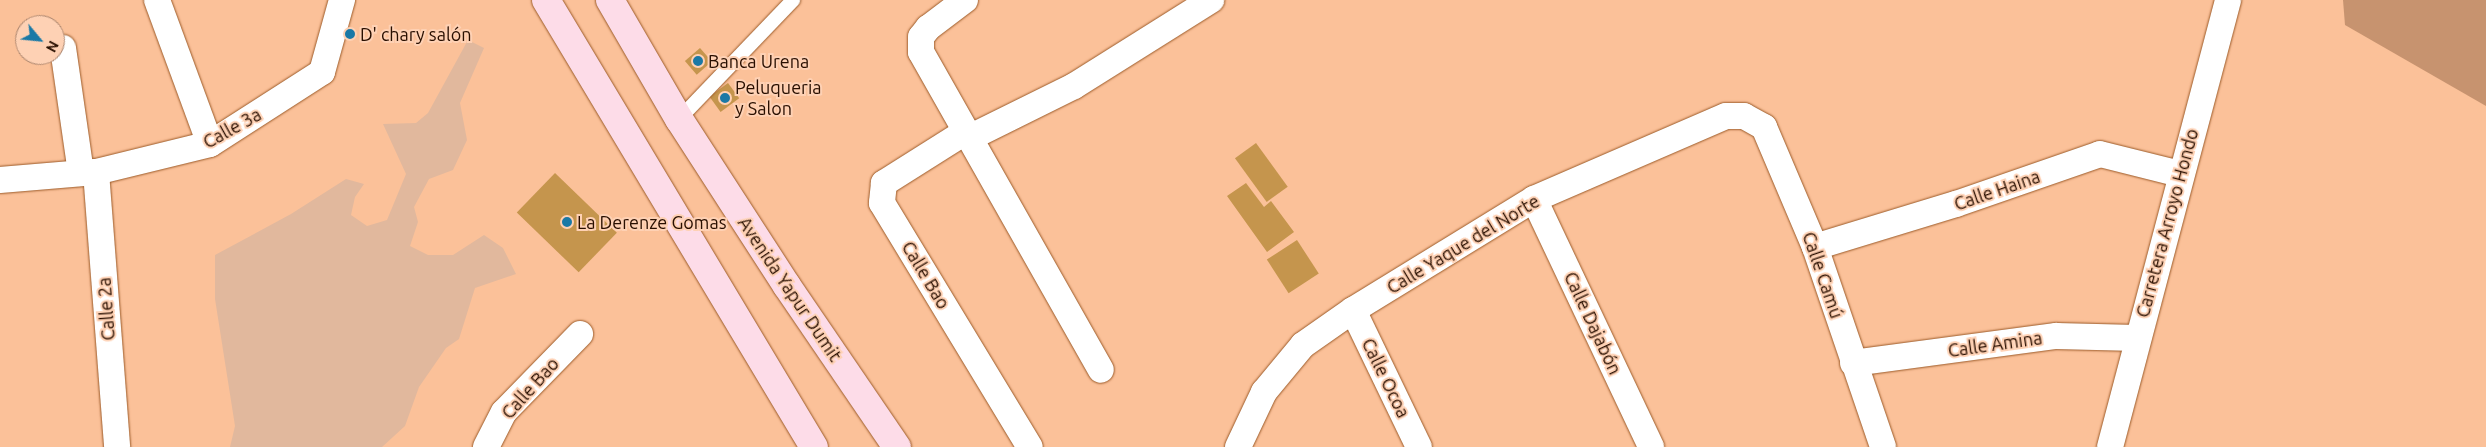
<!DOCTYPE html>
<meta charset="utf-8">
<style>
body{margin:0}
#map{position:relative;width:2486px;height:447px;overflow:hidden;background:#fbc199;font-family:Ubuntu,sans-serif}
div>[style]{position:absolute}
.green>*{inset:0;background:#e1b89d}
.forest>*{inset:0;background:#c7936f}
.building>*{inset:0;background:#c5954d;transform-origin:0 0}
.roads{filter:drop-shadow(0 0 1px #9c5b29) drop-shadow(0 0 1px #9c5b29)}
.lane>*{height:14px;margin:-7px;padding:0 7px;transform-origin:7px;border-radius:7px;background:#fff}
.street>*{height:26px;margin:-13px;padding:0 13px;transform-origin:13px;border-radius:13px;background:#fff}
.primary>*{height:28px;margin:-14px;padding:0 14px;transform-origin:14px;border-radius:14px;background:#fddce8}
.dots>*{width:14px;height:14px;translate:-50% -50%;box-sizing:border-box;border:2px solid #fed1b4;border-radius:50%}
span{translate:-50% -50%;white-space:nowrap;text-align:center;line-height:1.15;-webkit-text-stroke:4px #fed1b4;paint-order:stroke}
.poi-label{font-size:18px;color:#290f00}
.left{translate:0 -50%;text-align:left}
.street-label{font-size:18px;color:#290f00}
.north{position:absolute;left:15px;top:15px;width:50px;height:50px;box-sizing:border-box;background:#fed1b4;border:1px solid #a9836c;border-radius:50%;rotate:118deg;font-size:14px;font-weight:700;line-height:20px;text-align:center;color:#290f00}
.north::after{content:'';display:block;margin:auto;width:18px;height:22px;background:#1a79a6;clip-path:polygon(50% 0,100% 100%,50% 72%,0 100%)}
</style>
<div id="map">
<div class="green">
<i style="clip-path:polygon(468px 40px,484px 48px,460px 103px,467px 140px,453px 170px,429px 179px,414px 207px,418px 222px,410px 246px,428px 255px,453px 255px,484px 235px,503px 248px,516px 274px,475px 288px,459px 339px,446px 348px,419px 387px,405px 426px,382px 447px,230px 447px,235px 426px,215px 299px,215px 255px,291px 214px,346px 179px,364px 184px,355px 197px,351px 215px,367px 226px,387px 220px,406px 174px,383px 124px,416px 123px,428px 113px)"></i>
</div>
<div class="forest">
<i style="clip-path:polygon(2343px 0,2486px 0,2486px 106px,2345px 25px)"></i>
</div>
<div class="building">
<i style="left:700px;top:48px;width:18px;height:20px;rotate:49deg"></i>
<i style="left:728px;top:83px;width:19px;height:23px;rotate:54deg"></i>
<i style="left:1256px;top:143px;width:54px;height:26px;rotate:54deg"></i>
<i style="left:555px;top:173px;width:86px;height:55px;rotate:44deg"></i>
<i style="clip-path:polygon(1246px 183px,1264px 207px,1271px 201px,1294px 232px,1267px 252px,1227px 196px)"></i>
<i style="left:1297px;top:240px;width:40px;height:36px;rotate:57deg"></i>
</div>
<div class="roads">
<div class="lane">
<i style="left:679px;top:119px;width:165px;rotate:-46.2deg"></i>
</div>
<div class="street">
<i style="left:157px;top:0;width:153px;rotate:69.8deg"></i>
<i style="left:965px;top:0;width:46px;rotate:142.9deg"></i>
<i style="left:928px;top:28px;width:11px;rotate:128deg"></i>
<i style="left:921px;top:37px;width:15px;rotate:90deg"></i>
<i style="left:921px;top:52px;width:365px;rotate:60.5deg"></i>
<i style="left:63px;top:48px;width:126px;rotate:81.8deg"></i>
<i style="left:965px;top:132px;width:96px;rotate:147.8deg"></i>
<i style="left:884px;top:183px;width:20px;rotate:96deg"></i>
<i style="left:882px;top:203px;width:285px;rotate:58.8deg"></i>
<i style="left:969px;top:138px;width:117px;rotate:-26.3deg"></i>
<i style="left:1074px;top:86px;width:162px;rotate:-32.1deg"></i>
<i style="left:96px;top:172px;width:276px;rotate:85.6deg"></i>
<i style="left:0;top:180px;width:96px;rotate:-4.8deg"></i>
<i style="left:96px;top:172px;width:117px;rotate:-13.8deg"></i>
<i style="left:210px;top:144px;width:133px;rotate:-32.7deg"></i>
<i style="left:322px;top:72px;width:75px;rotate:-74.5deg"></i>
<i style="left:1534px;top:199px;width:274px;rotate:64.7deg"></i>
<i style="left:1815px;top:247px;width:147px;rotate:-17deg"></i>
<i style="left:1956px;top:204px;width:152px;rotate:-19.1deg"></i>
<i style="left:2100px;top:154px;width:82px;rotate:14deg"></i>
<i style="left:1353px;top:310px;width:152px;rotate:64.3deg"></i>
<i style="left:1853px;top:363px;width:205px;rotate:-7.6deg"></i>
<i style="left:2056px;top:336px;width:81px;rotate:1.4deg"></i>
<i style="left:486px;top:447px;width:39px;rotate:-63deg"></i>
<i style="left:504px;top:412px;width:109px;rotate:-45.7deg"></i>
<i style="left:1238px;top:447px;width:61px;rotate:-64.7deg"></i>
<i style="left:1264px;top:392px;width:61px;rotate:-50.3deg"></i>
<i style="left:1303px;top:345px;width:61px;rotate:-35deg"></i>
<i style="left:1353px;top:310px;width:212px;rotate:-31.5deg"></i>
<i style="left:1534px;top:199px;width:209px;rotate:-23.4deg"></i>
<i style="left:1726px;top:116px;width:18px"></i>
<i style="left:1744px;top:116px;width:23px;rotate:29deg"></i>
<i style="left:1764px;top:127px;width:130px;rotate:67deg"></i>
<i style="left:1815px;top:247px;width:211px;rotate:71.2deg"></i>
<i style="left:2110px;top:447px;width:462px;rotate:-75.2deg"></i>
</div>
<div class="primary">
<i style="left:546px;top:0;width:521px;rotate:59.06deg"></i>
<i style="left:610px;top:0;width:138px;rotate:59.9deg"></i>
<i style="left:679px;top:119px;width:199px;rotate:57.1deg"></i>
<i style="left:787px;top:286px;width:195px;rotate:55.7deg"></i>
</div>
</div>
<div class="dots">
<i style="left:350px;top:34px;background:#1a79a6"></i>
<i style="left:698px;top:61px;background:#1a79a6"></i>
<i style="left:725px;top:98px;background:#1a79a6"></i>
<i style="left:567px;top:222px;background:#1a79a6"></i>
</div>
<div class="poi-label">
<span class="left" style="left:360px;top:34px">D' chary salón</span>
<span class="left" style="left:708px;top:61px">Banca Urena</span>
<span class="left" style="left:735px;top:98px">Peluqueria<br>y Salon</span>
<span class="left" style="left:577px;top:222px">La Derenze Gomas</span>
</div>
<div class="street-label">
<span style="left:232px;top:128px;rotate:-29deg">Calle 3a</span>
<span style="left:1997px;top:190px;rotate:-19deg">Calle Haina</span>
<span style="left:2167px;top:223px;rotate:-75deg">Carretera Arroyo Hondo</span>
<span style="left:1463px;top:244px;rotate:-31deg">Calle Yaque del Norte</span>
<span style="left:926px;top:275px;rotate:59deg">Calle Bao</span>
<span style="left:1823px;top:275px;rotate:71deg">Calle Camú</span>
<span style="left:790px;top:289px;rotate:56deg">Avenida Yapur Dumit</span>
<span style="left:106px;top:309px;rotate:-94deg">Calle 2a</span>
<span style="left:1593px;top:323px;rotate:65deg">Calle Dajabón</span>
<span style="left:1995px;top:344px;rotate:-8deg">Calle Amina</span>
<span style="left:1386px;top:378px;rotate:64deg">Calle Ocoa</span>
<span style="left:530px;top:388px;rotate:-48deg">Calle Bao</span>
</div>
<div class="north">N</div>
</div>
